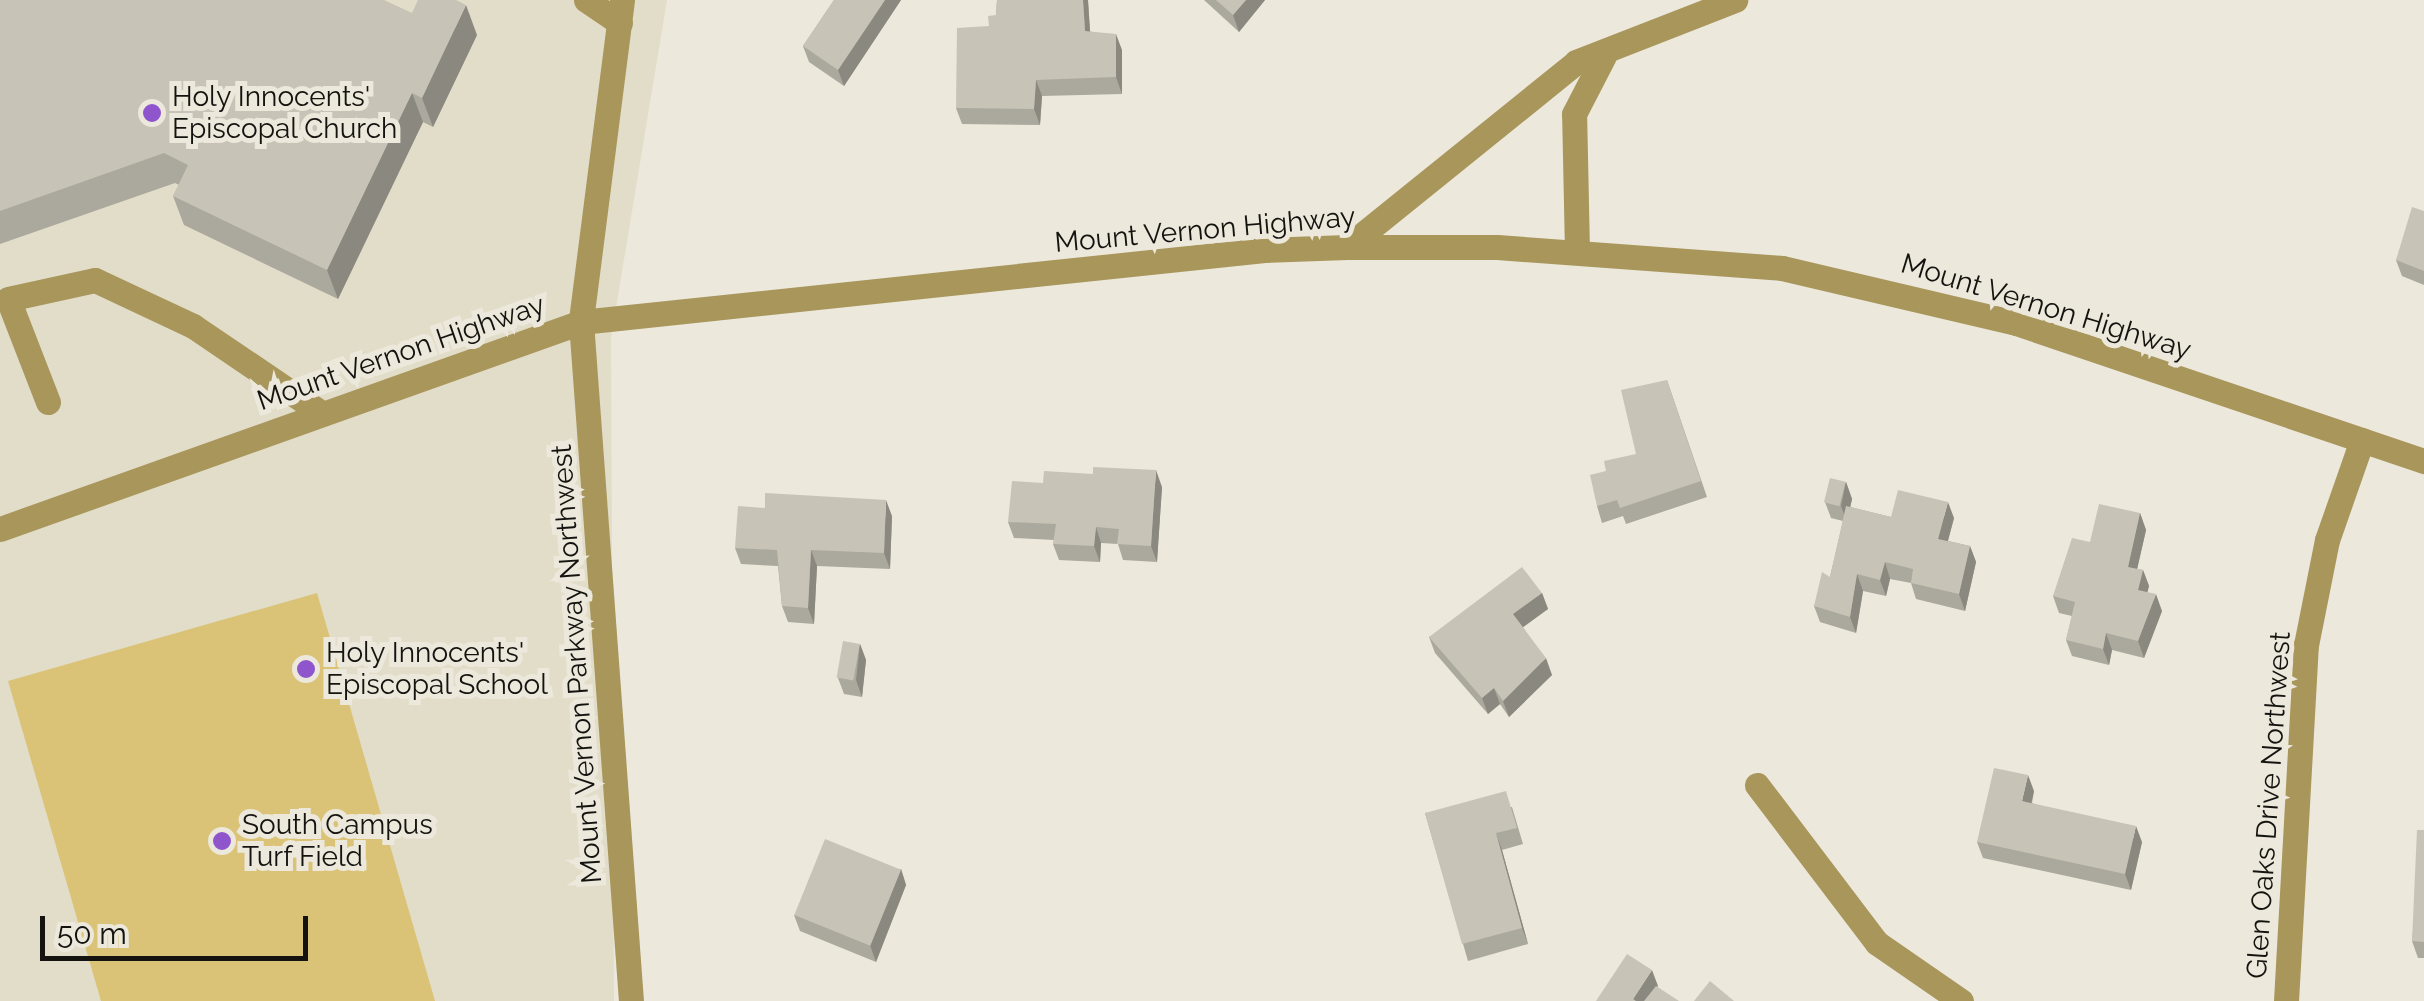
<!DOCTYPE html>
<style>
body{margin:0}
#map{position:relative;width:2424px;height:1001px;overflow:hidden;background:#ece8dc;font-family:Raleway,sans-serif}
div>[style]{position:absolute}
.built>*{inset:0;background:#e2ddc9}
.green>*{inset:0;background:#dac377}
.minor>*{height:25px;margin:-12.5px;padding:0 12.5px;transform-origin:12.5px;border-radius:12.5px;background:#a8965b}
.wall>*{inset:0;background:#aba89d}
.shaded-wall>*{inset:0;background:#8b8880}
.building>*{inset:0;background:#c7c3b7;transform-origin:0 0}
.dots>*{width:28px;height:28px;translate:-50% -50%;box-sizing:border-box;border:5px solid #ece8dc;border-radius:50%}
span{translate:-50% -50%;white-space:nowrap;text-align:center;line-height:1.15;-webkit-text-stroke:10px #ece8dc;paint-order:stroke}
.poi-label{font-size:28px;color:#14130f}
.left{translate:0 -50%;text-align:left}
.street-label{font-size:28px;color:#14130f}
.scale{position:absolute;left:40px;top:916px;width:268px;height:45px;box-sizing:border-box;border:5px solid #14130f;border-top:0;padding-left:12px;font-size:30px;line-height:35px;white-space:nowrap;color:#14130f;-webkit-text-stroke:8px #ece8dc;paint-order:stroke}
</style>
<div id="map">
<div class="built">
<i style="clip-path:polygon(0 0,667px 0,611px 338px,614px 1001px,0 1001px)"></i>
</div>
<div class="green">
<i style="clip-path:polygon(317px 593px,435px 1001px,101px 1001px,8px 681px)"></i>
</div>
<div class="minor">
<i style="left:586px;top:0;width:41px;rotate:34.1deg"></i>
<i style="left:622px;top:0;width:325px;rotate:97.3deg"></i>
<i style="left:581px;top:322px;width:681px;rotate:85.79deg"></i>
<i style="left:1347px;top:247px;width:294px;rotate:-38.9deg"></i>
<i style="left:1576px;top:62px;width:171px;rotate:-21.3deg"></i>
<i style="left:1577px;top:252px;width:138px;rotate:-91.2deg"></i>
<i style="left:1574px;top:114px;width:65px;rotate:-62.7deg"></i>
<i style="left:48px;top:402px;width:110px;rotate:-111.2deg"></i>
<i style="left:8px;top:299px;width:89px;rotate:-12.3deg"></i>
<i style="left:95px;top:280px;width:108px;rotate:25.1deg"></i>
<i style="left:193px;top:326px;width:153px;rotate:34.1deg"></i>
<i style="left:0;top:529px;width:617px;rotate:-19.61deg"></i>
<i style="left:581px;top:322px;width:687px;rotate:-6.02deg"></i>
<i style="left:1264px;top:250px;width:83px;rotate:-2.1deg"></i>
<i style="left:1347px;top:247px;width:150px"></i>
<i style="left:1497px;top:247px;width:286px;rotate:4.2deg"></i>
<i style="left:1782px;top:268px;width:240px;rotate:13.2deg"></i>
<i style="left:2016px;top:323px;width:431px;rotate:18.7deg"></i>
<i style="left:1757px;top:785px;width:198px;rotate:52.8deg"></i>
<i style="left:1877px;top:943px;width:102px;rotate:34.6deg"></i>
<i style="left:2286px;top:1001px;width:357px;rotate:-86.8deg"></i>
<i style="left:2306px;top:645px;width:107px;rotate:-78.7deg"></i>
<i style="left:2327px;top:540px;width:106px;rotate:-70.7deg"></i>
</div>
<div class="wall">
<i style="clip-path:polygon(0 0,412px 13px,477px 35px,433px 127px,423px 122px,338px 299px,184px 225px,173px 196px,179px 185px,175px 183px,0 244px)"></i>
<i style="clip-path:polygon(834px 0,901px 0,844px 86px,809px 62px,803px 46px)"></i>
<i style="clip-path:polygon(997px 0,1088px 0,1090px 31px,1122px 50px,1122px 94px,1042px 96px,1040px 125px,962px 124px,956px 108px,989px 26px,996px 15px)"></i>
<i style="clip-path:polygon(1204px 0,1265px 0,1239px 32px)"></i>
<i style="clip-path:polygon(2424px 211px,2424px 285px,2402px 276px,2396px 260px)"></i>
<i style="clip-path:polygon(1667px 380px,1707px 497px,1626px 524px,1623px 516px,1602px 523px,1597px 506px,1636px 454px)"></i>
<i style="clip-path:polygon(1846px 482px,1852px 499px,1850px 507px,1891px 517px,1954px 518px,1948px 541px,1970px 546px,1976px 562px,1965px 611px,1916px 599px,1911px 583px,1890px 579px,1886px 596px,1863px 591px,1856px 633px,1820px 622px,1814px 606px,1830px 577px,1843px 521px,1831px 518px,1825px 502px)"></i>
<i style="clip-path:polygon(1162px 487px,1157px 562px,1123px 560px,1118px 544px,1101px 543px,1100px 562px,1059px 560px,1053px 544px,1054px 540px,1014px 538px,1008px 522px)"></i>
<i style="clip-path:polygon(2140px 513px,2146px 530px,2137px 569px,2143px 570px,2149px 586px,2147px 592px,2162px 611px,2144px 658px,2112px 650px,2109px 665px,2072px 656px,2066px 640px,2072px 616px,2059px 613px,2053px 596px,2090px 542px)"></i>
<i style="clip-path:polygon(892px 516px,890px 569px,817px 566px,814px 624px,788px 622px,782px 606px,778px 566px,741px 564px,735px 548px)"></i>
<i style="clip-path:polygon(1542px 593px,1548px 609px,1523px 627px,1552px 675px,1509px 717px,1500px 704px,1488px 714px,1435px 653px,1429px 637px)"></i>
<i style="clip-path:polygon(860px 644px,866px 660px,862px 697px,844px 694px,838px 678px)"></i>
<i style="clip-path:polygon(2034px 791px,2032px 803px,2142px 842px,2131px 890px,1983px 858px,1977px 842px)"></i>
<i style="clip-path:polygon(1512px 807px,1523px 844px,1502px 850px,1528px 944px,1468px 961px,1425px 813px)"></i>
<i style="clip-path:polygon(2424px 830px,2424px 958px,2418px 958px,2412px 941px)"></i>
<i style="clip-path:polygon(901px 869px,906px 885px,876px 962px,800px 931px,794px 915px)"></i>
</div>
<div class="shaded-wall">
<i style="clip-path:polygon(885px 0,901px 0,844px 86px,838px 70px)"></i>
<i style="clip-path:polygon(1083px 0,1088px 0,1091px 47px,1085px 31px)"></i>
<i style="clip-path:polygon(1246px 0,1265px 0,1239px 32px,1233px 15px)"></i>
<i style="clip-path:polygon(466px 5px,477px 35px,433px 127px,422px 98px)"></i>
<i style="clip-path:polygon(1116px 34px,1122px 50px,1122px 94px,1116px 77px)"></i>
<i style="clip-path:polygon(1036px 80px,1042px 96px,1040px 125px,1034px 109px)"></i>
<i style="clip-path:polygon(412px 93px,423px 122px,338px 299px,327px 270px)"></i>
<i style="clip-path:polygon(1156px 470px,1162px 487px,1157px 562px,1151px 546px)"></i>
<i style="clip-path:polygon(1846px 482px,1852px 499px,1847px 522px,1841px 506px)"></i>
<i style="clip-path:polygon(886px 500px,892px 516px,890px 569px,884px 553px)"></i>
<i style="clip-path:polygon(1948px 502px,1954px 518px,1944px 555px,1938px 539px)"></i>
<i style="clip-path:polygon(2140px 513px,2146px 530px,2134px 583px,2128px 567px)"></i>
<i style="clip-path:polygon(1096px 527px,1101px 543px,1100px 562px,1094px 546px)"></i>
<i style="clip-path:polygon(1970px 546px,1976px 562px,1965px 611px,1959px 594px)"></i>
<i style="clip-path:polygon(811px 550px,817px 566px,814px 624px,808px 608px)"></i>
<i style="clip-path:polygon(1885px 562px,1890px 579px,1886px 596px,1880px 580px)"></i>
<i style="clip-path:polygon(2143px 570px,2149px 586px,2144px 606px,2138px 590px)"></i>
<i style="clip-path:polygon(1857px 574px,1863px 591px,1856px 633px,1850px 617px)"></i>
<i style="clip-path:polygon(1542px 593px,1548px 609px,1519px 630px,1513px 614px)"></i>
<i style="clip-path:polygon(2156px 594px,2162px 611px,2144px 658px,2138px 641px)"></i>
<i style="clip-path:polygon(2106px 633px,2112px 650px,2109px 665px,2103px 649px)"></i>
<i style="clip-path:polygon(860px 644px,866px 660px,862px 697px,856px 680px)"></i>
<i style="clip-path:polygon(1546px 658px,1552px 675px,1509px 717px,1503px 701px)"></i>
<i style="clip-path:polygon(1494px 688px,1500px 704px,1488px 714px,1482px 698px)"></i>
<i style="clip-path:polygon(2028px 775px,2034px 791px,2028px 818px,2022px 801px)"></i>
<i style="clip-path:polygon(2136px 826px,2142px 842px,2131px 890px,2125px 874px)"></i>
<i style="clip-path:polygon(1496px 833px,1502px 850px,1528px 944px,1522px 928px)"></i>
<i style="clip-path:polygon(901px 869px,906px 885px,876px 962px,870px 945px)"></i>
<i style="clip-path:polygon(1652px 970px,1658px 986px,1648px 1001px,1634px 1001px,1633px 999px)"></i>
</div>
<div class="building">
<i style="clip-path:polygon(0 0,384px 0,412px 13px,418px 0,456px 0,466px 5px,422px 98px,412px 93px,327px 270px,173px 196px,188px 165px,164px 153px,0 211px)"></i>
<i style="clip-path:polygon(834px 0,885px 0,838px 70px,803px 46px)"></i>
<i style="clip-path:polygon(997px 0,1083px 0,1085px 31px,1116px 34px,1116px 77px,1036px 80px,1034px 109px,956px 108px,957px 28px,989px 26px,988px 16px,996px 15px)"></i>
<i style="clip-path:polygon(1216px 0,1246px 0,1233px 15px)"></i>
<i style="clip-path:polygon(2412px 207px,2424px 211px,2424px 271px,2396px 260px)"></i>
<i style="clip-path:polygon(1667px 380px,1701px 481px,1620px 508px,1617px 500px,1597px 506px,1590px 475px,1606px 471px,1604px 461px,1636px 454px,1621px 390px)"></i>
<i style="clip-path:polygon(1093px 467px,1156px 470px,1151px 546px,1117px 544px,1119px 529px,1096px 527px,1094px 546px,1053px 544px,1056px 524px,1008px 522px,1012px 481px,1043px 483px,1044px 471px,1093px 474px)"></i>
<i style="left:1830px;top:478px;width:16px;height:25px;rotate:14deg"></i>
<i style="clip-path:polygon(1898px 490px,1948px 502px,1938px 539px,1970px 546px,1959px 594px,1911px 583px,1913px 569px,1885px 562px,1880px 580px,1857px 574px,1850px 617px,1814px 606px,1822px 572px,1830px 577px,1846px 506px,1891px 517px)"></i>
<i style="clip-path:polygon(765px 493px,886px 500px,884px 553px,811px 550px,808px 608px,782px 606px,777px 550px,735px 548px,738px 506px,765px 508px)"></i>
<i style="clip-path:polygon(2099px 504px,2140px 513px,2128px 567px,2143px 570px,2138px 590px,2156px 594px,2138px 641px,2106px 633px,2103px 649px,2066px 640px,2075px 602px,2053px 596px,2072px 538px,2090px 542px)"></i>
<i style="clip-path:polygon(1522px 567px,1542px 593px,1513px 614px,1546px 658px,1503px 701px,1494px 688px,1482px 698px,1429px 637px)"></i>
<i style="left:843px;top:641px;width:17px;height:37px;rotate:10deg"></i>
<i style="clip-path:polygon(1994px 768px,2028px 775px,2022px 801px,2136px 826px,2125px 874px,1977px 842px)"></i>
<i style="clip-path:polygon(1506px 791px,1517px 828px,1496px 833px,1522px 928px,1462px 944px,1425px 813px)"></i>
<i style="clip-path:polygon(2417px 830px,2424px 830px,2424px 942px,2412px 941px)"></i>
<i style="left:825px;top:839px;width:82px;height:82px;rotate:22deg"></i>
<i style="clip-path:polygon(1627px 954px,1652px 970px,1633px 999px,1636px 1001px,1596px 1001px)"></i>
<i style="clip-path:polygon(1710px 981px,1734px 1001px,1694px 1001px)"></i>
<i style="clip-path:polygon(1656px 986px,1679px 1001px,1644px 1001px)"></i>
</div>
<div class="dots">
<i style="left:152px;top:113px;background:#8e55cc"></i>
<i style="left:306px;top:669px;background:#8e55cc"></i>
<i style="left:222px;top:841px;background:#8e55cc"></i>
</div>
<div class="poi-label">
<span class="left" style="left:172px;top:113px">Holy Innocents'<br>Episcopal Church</span>
<span class="left" style="left:326px;top:669px">Holy Innocents'<br>Episcopal School</span>
<span class="left" style="left:242px;top:841px">South Campus<br>Turf Field</span>
</div>
<div class="street-label">
<span style="left:1205px;top:230px;rotate:-5deg">Mount Vernon Highway</span>
<span style="left:2046px;top:307px;rotate:17deg">Mount Vernon Highway</span>
<span style="left:401px;top:353px;rotate:-19deg">Mount Vernon Highway</span>
<span style="left:577px;top:664px;rotate:-94deg">Mount Vernon Parkway Northwest</span>
<span style="left:2269px;top:805px;rotate:-86deg">Glen Oaks Drive Northwest</span>
</div>
<div class="scale">50 m</div>
</div>
